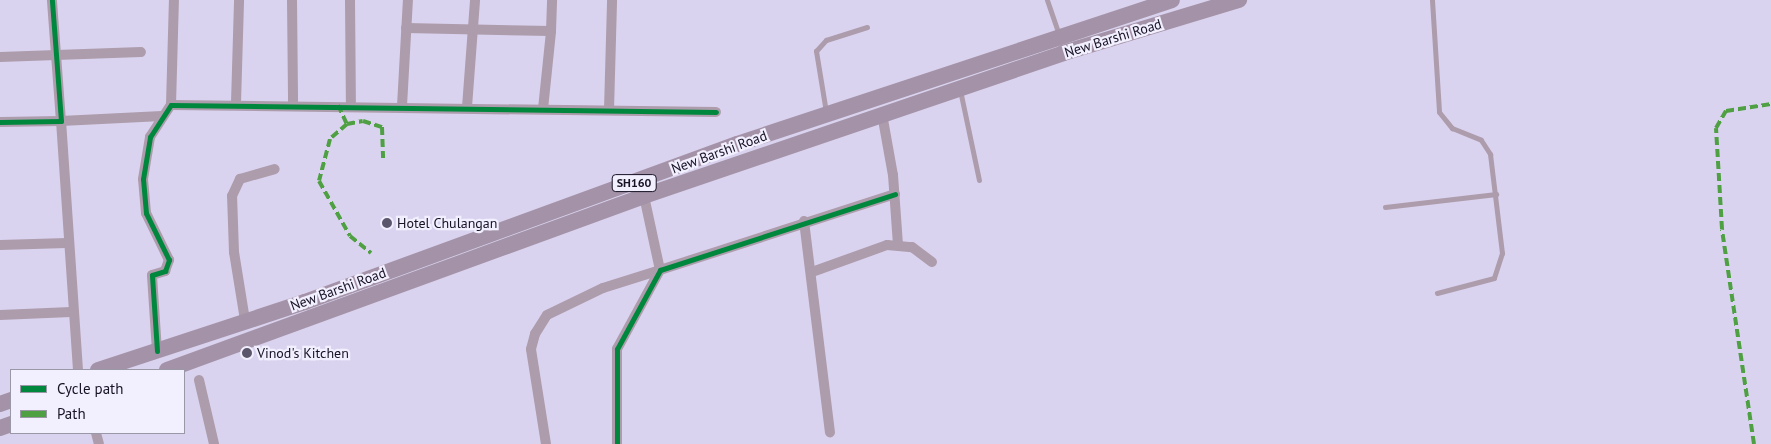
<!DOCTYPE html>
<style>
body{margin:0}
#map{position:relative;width:1771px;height:444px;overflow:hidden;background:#dad3ef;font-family:"PT Sans",sans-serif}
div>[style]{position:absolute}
.service>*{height:5px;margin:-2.5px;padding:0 2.5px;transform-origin:2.5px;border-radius:2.5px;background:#ad9cac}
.minor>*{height:10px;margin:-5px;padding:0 5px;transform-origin:5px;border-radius:5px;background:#ad9cac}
.primary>*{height:16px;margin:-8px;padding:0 8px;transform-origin:8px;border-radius:8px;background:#a493a8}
.quiet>*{height:4px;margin-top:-2px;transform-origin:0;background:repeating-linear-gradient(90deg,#4ea042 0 8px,transparent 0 12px)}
.cycleway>*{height:5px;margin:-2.5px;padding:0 2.5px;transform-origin:2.5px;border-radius:2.5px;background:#00873e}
.dots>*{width:14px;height:14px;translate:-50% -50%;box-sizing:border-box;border:2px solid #f2efff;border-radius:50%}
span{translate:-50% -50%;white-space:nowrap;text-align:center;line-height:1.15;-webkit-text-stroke:4.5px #f2efff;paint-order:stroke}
.shield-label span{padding:1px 4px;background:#f2efff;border:1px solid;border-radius:4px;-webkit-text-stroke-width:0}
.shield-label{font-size:12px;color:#171224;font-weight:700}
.street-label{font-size:14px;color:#171224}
.poi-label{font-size:14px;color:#171224}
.left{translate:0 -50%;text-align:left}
.legend{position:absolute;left:10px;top:369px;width:175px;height:65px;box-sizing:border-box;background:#f2efff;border:1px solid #9a97a7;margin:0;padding:6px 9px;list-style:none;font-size:15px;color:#171224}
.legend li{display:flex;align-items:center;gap:10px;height:25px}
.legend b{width:25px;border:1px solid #9a97a7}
</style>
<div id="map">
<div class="service">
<i style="left:1047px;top:0;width:36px;rotate:71deg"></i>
<i style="left:1432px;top:0;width:112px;rotate:86.4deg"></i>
<i style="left:1439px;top:112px;width:21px;rotate:51deg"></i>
<i style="left:1452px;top:128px;width:31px;rotate:22deg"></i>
<i style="left:1481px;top:140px;width:17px;rotate:57deg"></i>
<i style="left:1490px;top:154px;width:100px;rotate:83.1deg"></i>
<i style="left:1502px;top:253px;width:26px;rotate:108deg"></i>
<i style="left:1494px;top:278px;width:59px;rotate:165.3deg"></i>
<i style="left:960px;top:90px;width:92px;rotate:78.1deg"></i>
<i style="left:826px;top:112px;width:62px;rotate:-99.3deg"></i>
<i style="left:816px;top:51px;width:15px;rotate:-48deg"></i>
<i style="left:826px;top:40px;width:43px;rotate:-17.6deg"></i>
<i style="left:1385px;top:207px;width:112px;rotate:-6.7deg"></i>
</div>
<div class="minor">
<i style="left:292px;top:0;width:104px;rotate:89.4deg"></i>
<i style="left:350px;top:0;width:105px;rotate:89.5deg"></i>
<i style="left:406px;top:28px;width:145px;rotate:1.2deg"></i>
<i style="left:551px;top:31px;width:31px;rotate:-88deg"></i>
<i style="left:0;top:57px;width:141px;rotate:-2deg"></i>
<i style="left:236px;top:103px;width:103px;rotate:-88.3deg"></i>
<i style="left:171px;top:105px;width:105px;rotate:-88.4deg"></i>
<i style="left:402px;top:106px;width:106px;rotate:-86.8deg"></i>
<i style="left:467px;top:107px;width:107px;rotate:-85.7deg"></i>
<i style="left:543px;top:109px;width:78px;rotate:-84.1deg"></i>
<i style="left:609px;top:110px;width:110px;rotate:-88.4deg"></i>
<i style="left:882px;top:114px;width:62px;rotate:79.8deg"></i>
<i style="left:893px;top:175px;width:69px;rotate:85.9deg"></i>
<i style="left:0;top:122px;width:61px;rotate:-0.9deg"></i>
<i style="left:61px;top:121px;width:121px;rotate:-94.3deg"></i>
<i style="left:804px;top:221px;width:213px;rotate:83deg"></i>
<i style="left:0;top:245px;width:67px;rotate:-1.7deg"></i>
<i style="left:812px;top:272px;width:80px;rotate:-19.8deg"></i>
<i style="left:887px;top:245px;width:25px;rotate:5deg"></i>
<i style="left:912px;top:247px;width:25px;rotate:37deg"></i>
<i style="left:0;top:315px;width:71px;rotate:-2.4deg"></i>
<i style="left:245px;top:320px;width:69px;rotate:-99.2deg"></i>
<i style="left:234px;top:252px;width:56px;rotate:-92deg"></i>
<i style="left:232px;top:196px;width:19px;rotate:-65deg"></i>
<i style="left:240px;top:179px;width:36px;rotate:-16deg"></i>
<i style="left:157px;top:351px;width:76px;rotate:-93.8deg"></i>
<i style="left:152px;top:275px;width:14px;rotate:-17deg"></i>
<i style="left:165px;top:271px;width:12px;rotate:-70deg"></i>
<i style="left:169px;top:260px;width:52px;rotate:-116.1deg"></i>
<i style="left:146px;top:213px;width:34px;rotate:-95deg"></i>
<i style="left:143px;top:179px;width:43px;rotate:-80.5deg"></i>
<i style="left:150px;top:137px;width:38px;rotate:-57deg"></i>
<i style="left:171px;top:105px;width:545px;rotate:0.74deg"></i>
<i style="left:78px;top:370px;width:250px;rotate:-93.9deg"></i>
<i style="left:61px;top:121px;width:101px;rotate:-2.8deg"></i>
<i style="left:199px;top:380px;width:66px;rotate:76.8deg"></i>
<i style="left:96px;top:433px;width:11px;rotate:75deg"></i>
<i style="left:546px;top:444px;width:96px;rotate:-99deg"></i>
<i style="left:531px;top:349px;width:16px;rotate:-75deg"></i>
<i style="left:535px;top:334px;width:22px;rotate:-58deg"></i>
<i style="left:547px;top:315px;width:62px;rotate:-25.7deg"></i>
<i style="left:603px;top:288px;width:60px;rotate:-17.5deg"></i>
<i style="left:660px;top:270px;width:76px;rotate:-102.2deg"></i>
<i style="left:617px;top:444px;width:95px;rotate:-90deg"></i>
<i style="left:617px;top:349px;width:90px;rotate:-61.4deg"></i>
<i style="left:660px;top:270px;width:247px;rotate:-17.9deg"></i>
</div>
<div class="primary">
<i style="left:98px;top:370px;width:218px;rotate:-18.2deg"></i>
<i style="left:305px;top:302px;width:460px;rotate:-20.1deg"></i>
<i style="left:737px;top:144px;width:458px;rotate:-18.3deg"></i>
<i style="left:167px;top:370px;width:508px;rotate:-20.04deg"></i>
<i style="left:644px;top:196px;width:443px;rotate:-18.8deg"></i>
<i style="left:1063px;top:53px;width:184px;rotate:-16.8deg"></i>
<i style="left:0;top:404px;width:12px;rotate:-20deg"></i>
<i style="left:0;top:428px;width:12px;rotate:-20deg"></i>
</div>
<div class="quiet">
<i style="left:338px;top:105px;width:21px;rotate:65deg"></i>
<i style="left:347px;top:124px;width:23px;rotate:139deg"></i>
<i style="left:330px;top:139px;width:43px;rotate:104.7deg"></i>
<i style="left:319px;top:181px;width:63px;rotate:60.6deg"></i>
<i style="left:350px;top:236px;width:27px;rotate:39deg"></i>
<i style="left:347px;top:124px;width:16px;rotate:-11deg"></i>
<i style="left:363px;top:121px;width:20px;rotate:18deg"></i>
<i style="left:382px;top:127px;width:31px;rotate:88deg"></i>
<i style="left:1754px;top:444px;width:217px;rotate:-98.5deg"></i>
<i style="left:1722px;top:229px;width:101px;rotate:-93.4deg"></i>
<i style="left:1716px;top:128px;width:20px;rotate:-60deg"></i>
<i style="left:1726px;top:111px;width:46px;rotate:-8.8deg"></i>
</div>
<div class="cycleway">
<i style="left:0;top:122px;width:61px;rotate:-0.9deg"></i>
<i style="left:61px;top:121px;width:121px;rotate:-94.3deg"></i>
<i style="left:157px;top:351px;width:76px;rotate:-93.8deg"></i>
<i style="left:152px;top:275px;width:14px;rotate:-17deg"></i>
<i style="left:165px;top:271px;width:12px;rotate:-70deg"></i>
<i style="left:169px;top:260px;width:52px;rotate:-116.1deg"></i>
<i style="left:146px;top:213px;width:34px;rotate:-95deg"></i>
<i style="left:143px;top:179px;width:43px;rotate:-80.5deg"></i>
<i style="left:150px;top:137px;width:38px;rotate:-57deg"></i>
<i style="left:171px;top:105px;width:545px;rotate:0.74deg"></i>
<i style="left:617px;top:444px;width:95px;rotate:-90deg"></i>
<i style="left:617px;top:349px;width:90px;rotate:-61.4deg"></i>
<i style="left:660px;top:270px;width:247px;rotate:-17.9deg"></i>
</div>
<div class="dots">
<i style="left:387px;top:223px;background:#5b566b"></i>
<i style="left:247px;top:353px;background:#5b566b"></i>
</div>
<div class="shield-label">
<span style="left:634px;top:183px">SH160</span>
</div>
<div class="street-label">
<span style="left:1113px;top:38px;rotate:-17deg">New Barshi Road</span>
<span style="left:719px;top:152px;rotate:-20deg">New Barshi Road</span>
<span style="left:338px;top:289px;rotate:-20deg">New Barshi Road</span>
</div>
<div class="poi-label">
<span class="left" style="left:397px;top:223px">Hotel Chulangan</span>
<span class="left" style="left:257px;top:353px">Vinod's Kitchen</span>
</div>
<ul class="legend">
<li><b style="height:6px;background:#00873e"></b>Cycle path</li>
<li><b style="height:6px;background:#4ea042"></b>Path</li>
</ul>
</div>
